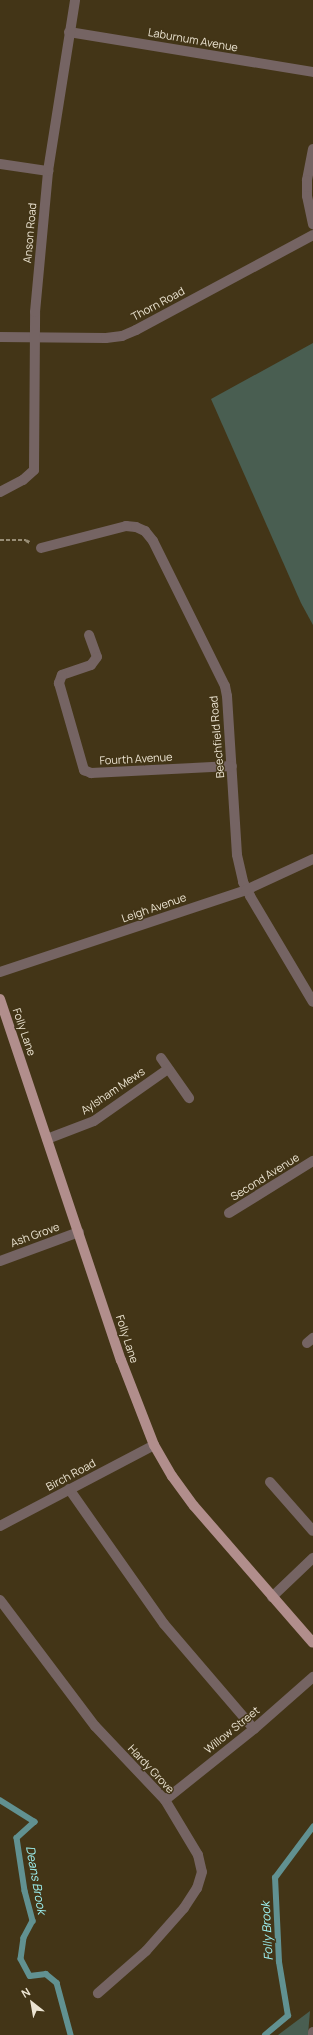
<!DOCTYPE html>
<style>
body{margin:0}
#map{position:relative;width:313px;height:2035px;overflow:hidden;background:#433517;font-family:Manrope,sans-serif}
div>[style]{position:absolute}
.green>*{inset:0;background:#495e51}
.stream>*{height:5.5px;margin:-2.75px;padding:0 2.75px;transform-origin:2.75px;border-radius:2.75px;background:#619191}
.path>*{height:2.5px;margin-top:-1.25px;transform-origin:0;background:repeating-linear-gradient(90deg,#988d75 0 4px,transparent 0 6px)}
.minor>*{height:10px;margin:-5px;padding:0 5px;transform-origin:5px;border-radius:5px;background:#756463}
.major>*{height:10px;margin:-5px;padding:0 5px;transform-origin:5px;border-radius:5px;background:#b18e8c}
span{translate:-50% -50%;white-space:nowrap;text-align:center;line-height:1.15;-webkit-text-stroke:3px #433517;paint-order:stroke}
.street-label{font-size:11px;color:#ece4d2}
.water-label{font-size:12px;color:#9ef2f2;font-style:italic}
.north{position:absolute;left:12px;top:1983px;width:40px;height:40px;-webkit-text-stroke:3px #433517;paint-order:stroke;rotate:329deg;font-size:11px;font-weight:700;line-height:16px;text-align:center;color:#ece4d2}
.north::after{content:'';display:block;margin:auto;width:14px;height:18px;background:#ece4d2;clip-path:polygon(50% 0,100% 100%,50% 72%,0 100%)}
</style>
<div id="map">
<div class="green">
<i style="clip-path:polygon(313px 343px,313px 625px,301px 603px,211px 399px)"></i>
<i style="clip-path:polygon(310px 2011px,308px 2035px,278px 2035px)"></i>
</div>
<div class="stream">
<i style="left:0;top:1800px;width:41px;rotate:32.2deg"></i>
<i style="left:35px;top:1822px;width:24px;rotate:138deg"></i>
<i style="left:17px;top:1838px;width:54px;rotate:81.4deg"></i>
<i style="left:25px;top:1891px;width:31px;rotate:75deg"></i>
<i style="left:33px;top:1921px;width:19px;rotate:118deg"></i>
<i style="left:24px;top:1938px;width:21px;rotate:98deg"></i>
<i style="left:21px;top:1959px;width:19px;rotate:62deg"></i>
<i style="left:30px;top:1976px;width:16px;rotate:-7deg"></i>
<i style="left:46px;top:1974px;width:14px;rotate:39deg"></i>
<i style="left:57px;top:1983px;width:54px;rotate:74.9deg"></i>
<i style="left:265px;top:2035px;width:30px;rotate:-40deg"></i>
<i style="left:288px;top:2016px;width:55px;rotate:-99.5deg"></i>
<i style="left:279px;top:1962px;width:84px;rotate:-92.7deg"></i>
<i style="left:275px;top:1878px;width:64px;rotate:-53.3deg"></i>
</div>
<div class="path">
<i style="left:0;top:540px;width:26px"></i>
<i style="left:26px;top:540px;width:4px;rotate:27deg"></i>
</div>
<div class="minor">
<i style="left:69px;top:32px;width:247px;rotate:9.3deg"></i>
<i style="left:313px;top:149px;width:32px;rotate:101deg"></i>
<i style="left:307px;top:180px;width:16px;rotate:90deg"></i>
<i style="left:307px;top:196px;width:29px;rotate:78deg"></i>
<i style="left:0;top:164px;width:49px;rotate:8.3deg"></i>
<i style="left:0;top:337px;width:106px;rotate:0.5deg"></i>
<i style="left:106px;top:338px;width:16px;rotate:-7deg"></i>
<i style="left:122px;top:336px;width:15px;rotate:-23deg"></i>
<i style="left:136px;top:330px;width:201px;rotate:-28.2deg"></i>
<i style="left:0;top:492px;width:26px;rotate:-28deg"></i>
<i style="left:23px;top:480px;width:15px;rotate:-42deg"></i>
<i style="left:34px;top:470px;width:158px;rotate:-89.6deg"></i>
<i style="left:35px;top:312px;width:142px;rotate:-84.7deg"></i>
<i style="left:48px;top:171px;width:173px;rotate:-81deg"></i>
<i style="left:41px;top:548px;width:88px;rotate:-14.5deg"></i>
<i style="left:126px;top:526px;width:10px;rotate:6deg"></i>
<i style="left:136px;top:527px;width:10px;rotate:24deg"></i>
<i style="left:145px;top:531px;width:13px;rotate:51deg"></i>
<i style="left:153px;top:541px;width:162px;rotate:63.6deg"></i>
<i style="left:225px;top:686px;width:10px;rotate:79deg"></i>
<i style="left:227px;top:696px;width:159px;rotate:86.4deg"></i>
<i style="left:237px;top:855px;width:28px;rotate:77deg"></i>
<i style="left:243px;top:882px;width:16px;rotate:63deg"></i>
<i style="left:250px;top:896px;width:123px;rotate:59.3deg"></i>
<i style="left:89px;top:635px;width:23px;rotate:70deg"></i>
<i style="left:97px;top:657px;width:10px;rotate:127deg"></i>
<i style="left:91px;top:665px;width:31px;rotate:161deg"></i>
<i style="left:62px;top:675px;width:9px;rotate:111deg"></i>
<i style="left:59px;top:683px;width:91px;rotate:74deg"></i>
<i style="left:84px;top:770px;width:8px;rotate:23deg"></i>
<i style="left:91px;top:773px;width:141px;rotate:-2.8deg"></i>
<i style="left:0;top:972px;width:259px;rotate:-18.4deg"></i>
<i style="left:246px;top:890px;width:74px;rotate:-24.8deg"></i>
<i style="left:161px;top:1058px;width:49px;rotate:55deg"></i>
<i style="left:47px;top:1139px;width:50px;rotate:-21deg"></i>
<i style="left:94px;top:1121px;width:90px;rotate:-35.1deg"></i>
<i style="left:229px;top:1213px;width:99px;rotate:-31.8deg"></i>
<i style="left:0;top:1261px;width:84px;rotate:-20.2deg"></i>
<i style="left:307px;top:1343px;width:8px;rotate:-40deg"></i>
<i style="left:270px;top:1482px;width:65px;rotate:48.7deg"></i>
<i style="left:69px;top:1489px;width:165px;rotate:54.9deg"></i>
<i style="left:164px;top:1624px;width:138px;rotate:49.4deg"></i>
<i style="left:0;top:1526px;width:174px;rotate:-27.7deg"></i>
<i style="left:272px;top:1597px;width:57px;rotate:-43.6deg"></i>
<i style="left:0;top:1600px;width:158px;rotate:53deg"></i>
<i style="left:95px;top:1726px;width:102px;rotate:46.6deg"></i>
<i style="left:165px;top:1800px;width:64px;rotate:59deg"></i>
<i style="left:198px;top:1855px;width:17px;rotate:77deg"></i>
<i style="left:202px;top:1872px;width:17px;rotate:107deg"></i>
<i style="left:197px;top:1888px;width:24px;rotate:123deg"></i>
<i style="left:184px;top:1908px;width:57px;rotate:131.5deg"></i>
<i style="left:146px;top:1951px;width:64px;rotate:138.8deg"></i>
<i style="left:165px;top:1800px;width:114px;rotate:-38.6deg"></i>
<i style="left:254px;top:1729px;width:79px;rotate:-41.4deg"></i>
<i style="left:313px;top:2035px;width:3px;rotate:-90deg"></i>
</div>
<div class="major">
<i style="left:0;top:999px;width:381px;rotate:71.5deg"></i>
<i style="left:121px;top:1360px;width:91px;rotate:68.8deg"></i>
<i style="left:154px;top:1445px;width:36px;rotate:60deg"></i>
<i style="left:172px;top:1476px;width:37px;rotate:54deg"></i>
<i style="left:194px;top:1506px;width:181px;rotate:49deg"></i>
</div>
<div class="street-label">
<span style="left:193px;top:40px;rotate:10deg">Laburnum Avenue</span>
<span style="left:30px;top:233px;rotate:-85deg">Anson Road</span>
<span style="left:158px;top:304px;rotate:-28deg">Thorn Road</span>
<span style="left:217px;top:737px;rotate:-95deg">Beechfield Road</span>
<span style="left:136px;top:759px;rotate:-3deg">Fourth Avenue</span>
<span style="left:154px;top:908px;rotate:-19deg">Leigh Avenue</span>
<span style="left:24px;top:1032px;rotate:71deg">Folly Lane</span>
<span style="left:113px;top:1091px;rotate:-34deg">Aylsham Mews</span>
<span style="left:265px;top:1177px;rotate:-32deg">Second Avenue</span>
<span style="left:35px;top:1235px;rotate:-20deg">Ash Grove</span>
<span style="left:127px;top:1339px;rotate:72deg">Folly Lane</span>
<span style="left:71px;top:1475px;rotate:-28deg">Birch Road</span>
<span style="left:232px;top:1730px;rotate:-39deg">Willow Street</span>
<span style="left:151px;top:1769px;rotate:47deg">Hardy Grove</span>
</div>
<div class="water-label">
<span style="left:36px;top:1880px;rotate:80deg">Deans Brook</span>
<span style="left:267px;top:1931px;rotate:-93deg">Folly Brook</span>
</div>
<div class="north">N</div>
</div>
